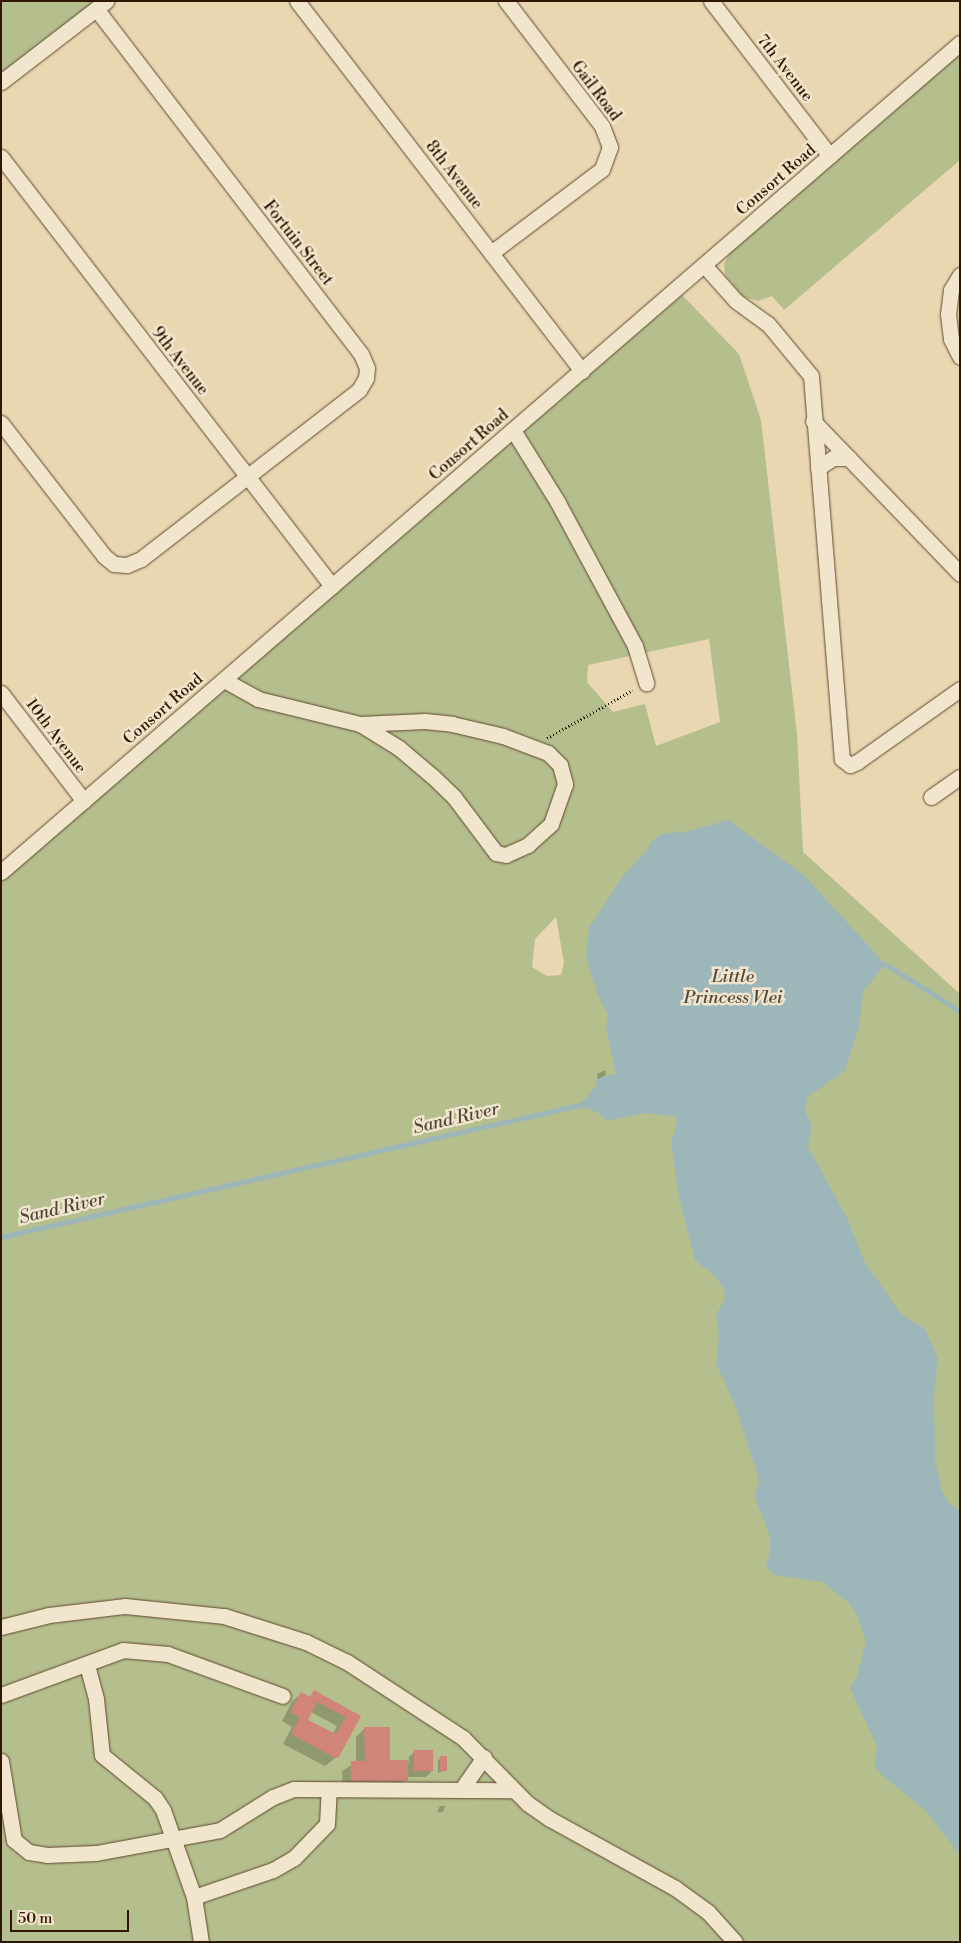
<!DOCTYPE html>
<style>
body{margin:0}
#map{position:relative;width:961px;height:1943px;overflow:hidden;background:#e9d7b2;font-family:"Libre Bodoni",serif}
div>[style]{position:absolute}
.green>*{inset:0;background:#b5be8d}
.water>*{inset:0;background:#9db6b9}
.shadow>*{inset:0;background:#0003}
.stream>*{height:5px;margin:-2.5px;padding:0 2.5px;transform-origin:2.5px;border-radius:2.5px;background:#9db6b9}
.building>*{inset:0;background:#d1857a;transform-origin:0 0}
.path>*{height:3px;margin-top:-1.5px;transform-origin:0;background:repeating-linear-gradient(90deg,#301701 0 1px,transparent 0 3.5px)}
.roads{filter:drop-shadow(0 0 1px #5e472d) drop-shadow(0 0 1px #5e472d)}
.minor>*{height:15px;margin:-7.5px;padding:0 7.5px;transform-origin:7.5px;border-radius:7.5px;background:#f1e5cd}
span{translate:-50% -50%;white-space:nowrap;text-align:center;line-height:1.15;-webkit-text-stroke:5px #f1e5cd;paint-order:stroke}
.street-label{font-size:16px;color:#301701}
.water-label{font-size:18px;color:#514738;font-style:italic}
.frame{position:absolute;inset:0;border:2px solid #301701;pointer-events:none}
.scale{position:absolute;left:10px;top:1910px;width:119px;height:22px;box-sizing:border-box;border:2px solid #301701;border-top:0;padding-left:6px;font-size:15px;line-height:18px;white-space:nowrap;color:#301701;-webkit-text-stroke:4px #f1e5cd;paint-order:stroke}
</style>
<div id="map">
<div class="green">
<i style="clip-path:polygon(1px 1px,96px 1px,1px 74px)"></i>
<i style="clip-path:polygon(960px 54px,960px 160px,784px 310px,772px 296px,758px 301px,743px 297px,725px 275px,724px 264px,729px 254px)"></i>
<i style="clip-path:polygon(evenodd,682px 295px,739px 354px,761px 420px,797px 734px,803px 852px,960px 994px,960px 1942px,1px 1942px,1px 882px,682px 295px,709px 639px,720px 722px,656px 746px,645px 704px,613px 712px,587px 682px,588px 665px,709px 639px,682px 295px,556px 917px,564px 963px,561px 975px,547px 976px,532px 967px,535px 939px,556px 917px)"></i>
</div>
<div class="water">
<i style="clip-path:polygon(728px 820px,804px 875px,885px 964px,863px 992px,859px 1026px,845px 1071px,807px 1097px,805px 1111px,812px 1126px,808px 1147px,848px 1220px,864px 1261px,901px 1314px,925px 1329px,938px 1358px,934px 1392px,935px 1460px,941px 1488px,947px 1501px,960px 1511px,960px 1855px,926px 1811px,881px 1774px,875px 1766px,877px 1746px,850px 1688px,857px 1677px,866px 1641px,857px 1615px,848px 1602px,823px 1582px,775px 1575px,766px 1567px,770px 1552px,770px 1536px,754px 1496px,759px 1482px,758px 1476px,734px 1402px,716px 1364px,719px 1337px,716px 1315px,725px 1299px,724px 1289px,714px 1275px,695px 1260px,679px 1197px,671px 1142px,678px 1120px,672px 1116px,644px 1113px,607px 1121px,597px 1112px,579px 1106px,595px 1087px,597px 1078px,616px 1074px,606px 1027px,608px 1014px,598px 996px,586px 958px,589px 928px,623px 876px,647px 850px,652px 841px,662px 834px,689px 831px)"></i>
</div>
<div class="shadow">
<i style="clip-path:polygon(605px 1070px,606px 1075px,598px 1079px,597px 1074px)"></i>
<i style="clip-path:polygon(evenodd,314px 1692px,360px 1716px,338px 1756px,325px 1766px,283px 1744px,292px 1727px,282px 1721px,292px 1702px,301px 1693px,309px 1697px,314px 1692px,311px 1712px,337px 1726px,333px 1734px,306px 1720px,311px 1712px)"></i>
<i style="clip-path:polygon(365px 1728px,389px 1761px,407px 1776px,409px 1757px,415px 1751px,432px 1771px,426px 1777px,407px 1777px,397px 1789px,343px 1790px,342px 1771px,356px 1762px,356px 1737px)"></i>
<i style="clip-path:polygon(441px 1758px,446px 1770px,438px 1773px,438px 1760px)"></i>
<i style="clip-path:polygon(440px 1806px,445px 1806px,443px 1812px,437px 1812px)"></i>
</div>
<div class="stream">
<i style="left:879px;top:965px;width:6px;rotate:-9deg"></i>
<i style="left:885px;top:964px;width:89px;rotate:32.1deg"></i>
<i style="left:1px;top:1237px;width:598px;rotate:-12.85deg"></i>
</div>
<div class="building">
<i style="clip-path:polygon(evenodd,314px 1690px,361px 1716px,339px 1757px,335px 1758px,291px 1734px,300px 1717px,290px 1712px,301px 1692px,310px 1697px,314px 1690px,317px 1702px,346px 1717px,336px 1734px,308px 1720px,317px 1702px)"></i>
<i style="clip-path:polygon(364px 1727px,390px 1727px,390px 1760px,408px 1760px,408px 1781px,351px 1781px,351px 1761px,365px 1761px)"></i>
<i style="left:414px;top:1750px;width:19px;height:21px"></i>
<i style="left:440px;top:1756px;width:7px;height:15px"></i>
</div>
<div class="path">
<i style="left:547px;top:738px;width:98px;rotate:-29.2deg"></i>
</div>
<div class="roads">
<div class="minor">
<i style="left:297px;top:1px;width:467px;rotate:52.4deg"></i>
<i style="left:711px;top:1px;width:195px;rotate:52.5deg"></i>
<i style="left:1px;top:82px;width:133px;rotate:-37.6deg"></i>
<i style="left:1px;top:157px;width:542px;rotate:52.35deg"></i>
<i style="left:491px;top:253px;width:139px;rotate:-37.1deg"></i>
<i style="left:602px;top:169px;width:23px;rotate:-70deg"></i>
<i style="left:610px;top:147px;width:22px;rotate:-111deg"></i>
<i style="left:602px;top:126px;width:158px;rotate:-127.5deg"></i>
<i style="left:704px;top:265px;width:48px;rotate:48.4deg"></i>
<i style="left:736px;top:301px;width:39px;rotate:36deg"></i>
<i style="left:768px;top:324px;width:67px;rotate:50.4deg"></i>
<i style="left:811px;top:376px;width:384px;rotate:85.4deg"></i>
<i style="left:842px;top:759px;width:10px;rotate:37deg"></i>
<i style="left:850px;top:765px;width:8px;rotate:-23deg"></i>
<i style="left:857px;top:762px;width:126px;rotate:-35.3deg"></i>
<i style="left:960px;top:275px;width:17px;rotate:121deg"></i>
<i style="left:951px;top:290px;width:24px;rotate:97deg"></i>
<i style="left:948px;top:314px;width:25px;rotate:83deg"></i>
<i style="left:951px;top:339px;width:20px;rotate:63deg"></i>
<i style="left:813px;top:421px;width:212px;rotate:46.1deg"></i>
<i style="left:1px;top:423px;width:168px;rotate:52.2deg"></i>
<i style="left:104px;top:556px;width:13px;rotate:39deg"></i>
<i style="left:114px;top:564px;width:13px;rotate:4deg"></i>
<i style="left:127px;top:565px;width:15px;rotate:-23deg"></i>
<i style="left:141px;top:559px;width:276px;rotate:-37.8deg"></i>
<i style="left:359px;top:390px;width:14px;rotate:-60deg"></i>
<i style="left:366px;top:378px;width:10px;rotate:-84deg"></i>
<i style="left:367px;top:368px;width:15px;rotate:-113deg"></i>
<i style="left:361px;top:354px;width:435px;rotate:-127.5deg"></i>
<i style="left:513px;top:430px;width:84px;rotate:58.2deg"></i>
<i style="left:557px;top:501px;width:165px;rotate:61.7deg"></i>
<i style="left:635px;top:646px;width:39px;rotate:73deg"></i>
<i style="left:818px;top:468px;width:18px;rotate:-34deg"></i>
<i style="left:833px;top:458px;width:16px"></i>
<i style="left:224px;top:680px;width:39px;rotate:29deg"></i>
<i style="left:258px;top:699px;width:105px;rotate:13.8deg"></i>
<i style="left:360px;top:724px;width:65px;rotate:-2.6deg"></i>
<i style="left:425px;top:721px;width:27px;rotate:6deg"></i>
<i style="left:452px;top:724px;width:52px;rotate:13.2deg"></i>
<i style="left:503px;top:736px;width:48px;rotate:20.7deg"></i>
<i style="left:548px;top:753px;width:17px;rotate:45deg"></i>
<i style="left:560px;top:765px;width:20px;rotate:75deg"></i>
<i style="left:565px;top:784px;width:42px;rotate:109.3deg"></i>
<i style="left:551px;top:824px;width:31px;rotate:138deg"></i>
<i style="left:528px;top:845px;width:24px;rotate:156deg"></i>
<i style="left:506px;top:855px;width:10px;rotate:-169deg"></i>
<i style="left:496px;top:853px;width:70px;rotate:-126.9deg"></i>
<i style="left:454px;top:797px;width:30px;rotate:-136deg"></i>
<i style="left:432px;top:776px;width:43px;rotate:-139.7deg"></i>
<i style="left:399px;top:748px;width:46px;rotate:-148.4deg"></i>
<i style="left:1px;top:693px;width:136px;rotate:52.5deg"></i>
<i style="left:931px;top:797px;width:35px;rotate:-35deg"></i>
<i style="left:1px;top:872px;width:1268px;rotate:-40.84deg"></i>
<i style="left:1px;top:1627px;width:49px;rotate:-14deg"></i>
<i style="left:49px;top:1615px;width:77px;rotate:-6.8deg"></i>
<i style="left:125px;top:1606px;width:100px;rotate:5.8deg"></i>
<i style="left:224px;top:1616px;width:86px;rotate:17.6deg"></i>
<i style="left:306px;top:1642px;width:46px;rotate:26deg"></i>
<i style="left:347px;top:1662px;width:139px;rotate:33.2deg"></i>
<i style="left:463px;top:1738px;width:91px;rotate:45.4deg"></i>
<i style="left:527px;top:1803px;width:28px;rotate:35deg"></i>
<i style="left:550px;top:1819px;width:143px;rotate:28.9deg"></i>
<i style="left:675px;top:1888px;width:41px;rotate:36deg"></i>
<i style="left:708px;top:1912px;width:40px;rotate:48deg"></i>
<i style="left:87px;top:1665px;width:35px;rotate:75deg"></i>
<i style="left:96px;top:1699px;width:56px;rotate:83.9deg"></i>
<i style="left:102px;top:1755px;width:68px;rotate:39.1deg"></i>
<i style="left:155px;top:1798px;width:14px;rotate:56deg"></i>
<i style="left:163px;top:1810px;width:92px;rotate:70.4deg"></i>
<i style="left:194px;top:1897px;width:46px;rotate:81.2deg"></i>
<i style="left:1px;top:1695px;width:130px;rotate:-20.2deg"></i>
<i style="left:123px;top:1650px;width:45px;rotate:5.1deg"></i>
<i style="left:168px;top:1654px;width:122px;rotate:20.1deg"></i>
<i style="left:1px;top:1761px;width:80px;rotate:80.7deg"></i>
<i style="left:14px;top:1840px;width:19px;rotate:39deg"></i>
<i style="left:29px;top:1852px;width:18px;rotate:9deg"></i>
<i style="left:47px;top:1855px;width:49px;rotate:-2.3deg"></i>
<i style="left:96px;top:1853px;width:126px;rotate:-10.5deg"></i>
<i style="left:220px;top:1830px;width:62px;rotate:-31.9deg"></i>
<i style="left:273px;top:1797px;width:22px;rotate:-21deg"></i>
<i style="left:294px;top:1789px;width:219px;rotate:0.3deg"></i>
<i style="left:461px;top:1790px;width:40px;rotate:-55.1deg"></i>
<i style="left:194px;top:1897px;width:83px;rotate:-18.9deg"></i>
<i style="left:273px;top:1870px;width:24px;rotate:-30deg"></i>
<i style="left:294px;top:1858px;width:47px;rotate:-45.9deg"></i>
<i style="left:327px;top:1824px;width:33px;rotate:-87deg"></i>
</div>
</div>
<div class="street-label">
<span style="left:785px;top:68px;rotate:52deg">7th Avenue</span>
<span style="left:596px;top:91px;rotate:53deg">Gail Road</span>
<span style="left:454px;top:175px;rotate:52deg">8th Avenue</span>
<span style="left:776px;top:180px;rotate:-41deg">Consort Road</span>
<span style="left:298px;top:243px;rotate:52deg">Fortuin Street</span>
<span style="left:180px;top:361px;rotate:52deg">9th Avenue</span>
<span style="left:469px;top:445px;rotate:-41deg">Consort Road</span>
<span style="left:163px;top:709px;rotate:-41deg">Consort Road</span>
<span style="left:56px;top:736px;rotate:53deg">10th Avenue</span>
</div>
<div class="water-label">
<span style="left:733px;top:988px">Little<br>Princess Vlei</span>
<span style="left:456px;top:1119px;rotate:-13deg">Sand River</span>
<span style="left:62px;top:1209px;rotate:-13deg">Sand River</span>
</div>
<div class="frame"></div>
<div class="scale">50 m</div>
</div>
